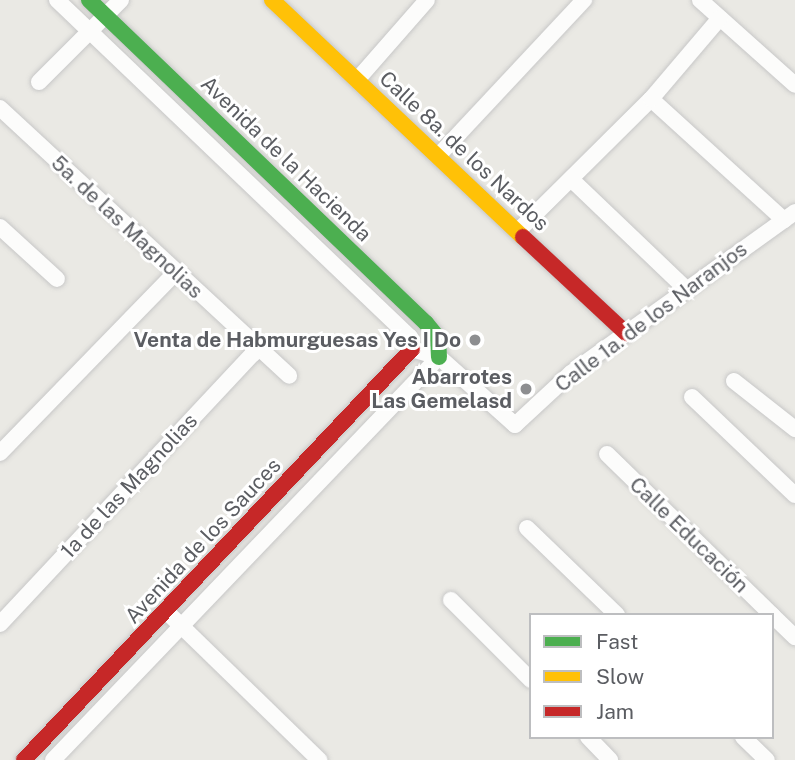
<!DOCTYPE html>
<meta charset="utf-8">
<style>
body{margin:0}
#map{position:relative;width:795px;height:760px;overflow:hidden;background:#eae9e4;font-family:"Public Sans",sans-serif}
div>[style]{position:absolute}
.roads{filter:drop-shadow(0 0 2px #c7c7c7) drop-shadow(0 0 2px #c7c7c7)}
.street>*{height:16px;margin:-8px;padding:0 8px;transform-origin:8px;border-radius:8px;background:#fcfcfb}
.fast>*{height:16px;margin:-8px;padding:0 8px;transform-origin:8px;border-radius:8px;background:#4caf50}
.slow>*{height:16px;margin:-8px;padding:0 8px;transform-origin:8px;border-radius:8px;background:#ffc107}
.jam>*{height:16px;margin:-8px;padding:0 8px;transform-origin:8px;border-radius:8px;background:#c62828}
.dots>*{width:19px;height:19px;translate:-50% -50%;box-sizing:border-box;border:4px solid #fff;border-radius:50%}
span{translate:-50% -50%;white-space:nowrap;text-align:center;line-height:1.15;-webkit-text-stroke:6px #fff;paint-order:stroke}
.street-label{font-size:21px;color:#5b5d62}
.poi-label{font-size:21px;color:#5b5d62;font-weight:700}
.right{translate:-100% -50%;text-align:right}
.legend{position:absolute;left:529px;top:613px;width:245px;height:126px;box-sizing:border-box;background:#fff;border:2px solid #bdbec0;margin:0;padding:9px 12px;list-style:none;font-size:21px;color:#5b5d62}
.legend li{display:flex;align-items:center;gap:14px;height:35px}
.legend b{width:35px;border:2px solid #bdbec0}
</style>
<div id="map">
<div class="roads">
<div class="street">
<i style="left:57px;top:0;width:488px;rotate:43.7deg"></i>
<i style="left:410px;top:337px;width:12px;rotate:81deg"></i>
<i style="left:412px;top:349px;width:28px;rotate:17deg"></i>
<i style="left:439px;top:357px;width:102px;rotate:41.8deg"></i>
<i style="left:515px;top:425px;width:76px;rotate:-42.9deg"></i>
<i style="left:571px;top:373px;width:276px;rotate:-35.7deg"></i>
<i style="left:700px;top:0;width:127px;rotate:41.8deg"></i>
<i style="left:357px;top:80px;width:106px;rotate:-48.8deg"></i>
<i style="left:39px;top:82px;width:116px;rotate:-45deg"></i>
<i style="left:651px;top:99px;width:180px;rotate:42.3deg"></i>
<i style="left:0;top:108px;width:394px;rotate:42.8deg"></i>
<i style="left:438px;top:156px;width:214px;rotate:-46.9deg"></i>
<i style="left:572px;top:180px;width:159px;rotate:43.7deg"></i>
<i style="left:0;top:227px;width:77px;rotate:42.4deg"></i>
<i style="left:518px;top:231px;width:187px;rotate:-44.8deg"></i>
<i style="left:651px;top:99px;width:106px;rotate:-49.6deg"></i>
<i style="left:734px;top:381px;width:78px;rotate:38.2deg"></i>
<i style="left:692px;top:397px;width:142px;rotate:43.6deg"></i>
<i style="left:0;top:453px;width:252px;rotate:-45.8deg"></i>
<i style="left:607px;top:454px;width:231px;rotate:44.3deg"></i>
<i style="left:527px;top:528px;width:125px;rotate:44deg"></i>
<i style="left:451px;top:600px;width:113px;rotate:45deg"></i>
<i style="left:166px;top:611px;width:214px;rotate:44.2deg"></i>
<i style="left:772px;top:615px;width:32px;rotate:44deg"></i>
<i style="left:0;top:624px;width:370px;rotate:-46.9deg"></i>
<i style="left:253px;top:354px;width:9px;rotate:-84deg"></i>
<i style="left:588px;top:737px;width:32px;rotate:46deg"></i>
<i style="left:743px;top:737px;width:33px;rotate:44deg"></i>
<i style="left:53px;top:760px;width:558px;rotate:-46.23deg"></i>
</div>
<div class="fast">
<i style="left:89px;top:0;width:467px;rotate:43.8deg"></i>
<i style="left:426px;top:323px;width:19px;rotate:51deg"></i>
<i style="left:438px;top:338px;width:19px;rotate:87deg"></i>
</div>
<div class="slow">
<i style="left:272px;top:0;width:345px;rotate:43.4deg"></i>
</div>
<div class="jam">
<i style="left:523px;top:237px;width:141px;rotate:43deg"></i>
<i style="left:24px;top:760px;width:565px;rotate:-46.65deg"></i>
</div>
</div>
<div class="dots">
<i style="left:475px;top:340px;background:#8d8e90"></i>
<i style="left:526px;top:389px;background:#8d8e90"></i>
</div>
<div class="street-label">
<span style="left:464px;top:151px;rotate:43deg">Calle 8a. de los Nardos</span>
<span style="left:286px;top:159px;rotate:44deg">Avenida de la Hacienda</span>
<span style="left:127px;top:227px;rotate:43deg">5a. de las Magnolias</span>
<span style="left:651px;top:317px;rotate:-37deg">Calle 1a. de los Naranjos</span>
<span style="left:129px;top:486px;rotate:-47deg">1a de las Magnolias</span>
<span style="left:689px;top:535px;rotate:44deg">Calle Educación</span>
<span style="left:203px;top:541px;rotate:-47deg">Avenida de los Sauces</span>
</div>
<div class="poi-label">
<span class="right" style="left:461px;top:340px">Venta de Habmurguesas Yes I Do</span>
<span class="right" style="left:512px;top:389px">Abarrotes<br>Las Gemelasd</span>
</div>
<ul class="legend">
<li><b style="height:9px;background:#4caf50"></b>Fast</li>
<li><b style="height:9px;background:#ffc107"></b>Slow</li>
<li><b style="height:9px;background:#c62828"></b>Jam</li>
</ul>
</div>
